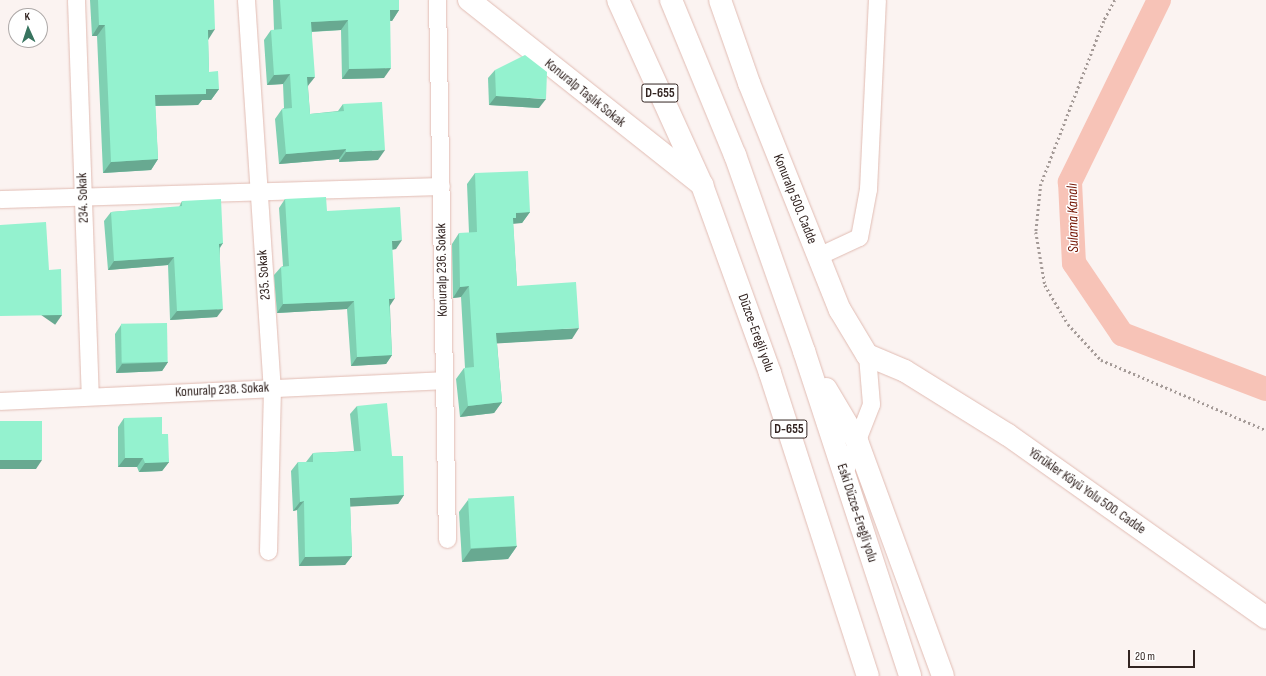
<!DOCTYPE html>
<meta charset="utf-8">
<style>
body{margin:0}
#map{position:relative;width:1266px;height:676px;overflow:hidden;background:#fbf3f1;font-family:"Sofia Sans Condensed",sans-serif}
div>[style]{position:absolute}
.canal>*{height:24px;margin:-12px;padding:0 12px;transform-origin:12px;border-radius:12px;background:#f7c3b7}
.path>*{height:2.5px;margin-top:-1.25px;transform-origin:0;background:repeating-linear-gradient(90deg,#a59b98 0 2px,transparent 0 5px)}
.roads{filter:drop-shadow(0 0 1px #e1bcb3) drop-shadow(0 0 1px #e1bcb3)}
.minor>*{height:17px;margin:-8.5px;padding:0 8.5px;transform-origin:8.5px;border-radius:8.5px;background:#fff}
.tertiary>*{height:22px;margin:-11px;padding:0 11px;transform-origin:11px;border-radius:11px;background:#fff}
.trunk>*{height:22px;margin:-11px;padding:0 11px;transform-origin:11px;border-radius:11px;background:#fff}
.wall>*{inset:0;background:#7fd0b2}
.shaded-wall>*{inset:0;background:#68a991;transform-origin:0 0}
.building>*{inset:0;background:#94f2cf;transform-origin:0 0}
span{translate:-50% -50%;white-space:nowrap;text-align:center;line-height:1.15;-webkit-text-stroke:3px #fff;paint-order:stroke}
.shield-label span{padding:1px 3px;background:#fff;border:1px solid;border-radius:3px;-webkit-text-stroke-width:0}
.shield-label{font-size:13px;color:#332522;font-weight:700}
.street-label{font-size:14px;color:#332522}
.water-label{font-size:15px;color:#731300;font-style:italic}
.north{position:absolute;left:8px;top:8px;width:40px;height:40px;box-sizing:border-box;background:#fff;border:1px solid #ada8a7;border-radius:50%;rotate:357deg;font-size:11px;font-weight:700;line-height:16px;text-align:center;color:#332522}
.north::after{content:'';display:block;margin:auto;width:14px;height:18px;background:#38745f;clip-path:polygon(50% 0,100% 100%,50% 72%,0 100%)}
.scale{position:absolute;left:1128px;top:650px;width:67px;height:18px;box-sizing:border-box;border:2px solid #332522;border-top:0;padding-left:5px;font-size:12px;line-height:14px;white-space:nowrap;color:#332522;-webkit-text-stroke:3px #fff;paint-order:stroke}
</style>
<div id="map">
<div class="canal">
<i style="left:1159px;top:0;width:203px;rotate:116.1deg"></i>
<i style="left:1070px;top:182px;width:81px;rotate:87.2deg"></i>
<i style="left:1074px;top:263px;width:86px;rotate:55.9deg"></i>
<i style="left:1122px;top:334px;width:154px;rotate:20.9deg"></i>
</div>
<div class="path">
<i style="left:1115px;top:0;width:24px;rotate:118deg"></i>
<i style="left:1104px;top:21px;width:175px;rotate:111.1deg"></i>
<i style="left:1041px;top:184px;width:48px;rotate:95.9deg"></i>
<i style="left:1036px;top:232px;width:54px;rotate:80.4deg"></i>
<i style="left:1045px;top:285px;width:45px;rotate:59.5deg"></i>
<i style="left:1068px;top:324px;width:49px;rotate:47.5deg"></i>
<i style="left:1101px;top:360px;width:179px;rotate:23deg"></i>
</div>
<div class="roads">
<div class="minor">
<i style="left:76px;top:0;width:396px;rotate:88deg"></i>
<i style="left:246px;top:0;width:389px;rotate:86.2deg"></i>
<i style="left:272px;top:388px;width:163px;rotate:91.4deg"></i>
<i style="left:437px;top:0;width:539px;rotate:88.94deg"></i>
<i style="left:0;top:199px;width:441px;rotate:-1.7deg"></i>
<i style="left:818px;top:256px;width:45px;rotate:-24.9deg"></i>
<i style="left:859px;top:237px;width:49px;rotate:-79.4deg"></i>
<i style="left:868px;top:189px;width:189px;rotate:-87.3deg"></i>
<i style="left:0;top:401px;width:444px;rotate:-2.7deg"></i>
<i style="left:844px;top:473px;width:74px;rotate:-68.6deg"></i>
<i style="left:871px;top:404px;width:49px;rotate:-94.7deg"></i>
</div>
<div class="tertiary">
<i style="left:469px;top:0;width:298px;rotate:38.4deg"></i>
<i style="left:720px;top:0;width:88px;rotate:70.7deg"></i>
<i style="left:749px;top:83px;width:245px;rotate:68.2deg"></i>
<i style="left:840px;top:310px;width:52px;rotate:59deg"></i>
<i style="left:867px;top:355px;width:41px;rotate:22.8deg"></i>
<i style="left:905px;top:371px;width:121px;rotate:31.9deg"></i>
<i style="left:1008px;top:435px;width:316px;rotate:35.3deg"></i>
</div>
<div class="trunk">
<i style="left:618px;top:0;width:203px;rotate:65.6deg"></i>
<i style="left:702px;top:185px;width:200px;rotate:70.1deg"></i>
<i style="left:770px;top:373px;width:318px;rotate:72.1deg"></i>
<i style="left:671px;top:0;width:168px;rotate:67.6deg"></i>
<i style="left:735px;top:155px;width:208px;rotate:70.6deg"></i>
<i style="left:804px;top:351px;width:342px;rotate:71.9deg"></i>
<i style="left:826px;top:389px;width:61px;rotate:59.2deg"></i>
<i style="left:857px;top:441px;width:250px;rotate:69.9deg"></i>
</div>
</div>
<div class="wall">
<i style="clip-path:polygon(90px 0,214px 0,208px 40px,209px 72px,219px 89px,211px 100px,202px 100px,198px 105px,155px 106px,158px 159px,151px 170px,103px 173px,97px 36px,92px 36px)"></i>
<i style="clip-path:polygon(273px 0,399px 0,399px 10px,392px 21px,390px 21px,384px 78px,342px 79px,341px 30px,312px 32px,308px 87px,310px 114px,338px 111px,343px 104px,378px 160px,339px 162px,339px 159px,279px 164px,275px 119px,282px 109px,284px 108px,283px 84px,267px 85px,264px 40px,271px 30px,274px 30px)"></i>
<i style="clip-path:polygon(495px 70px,539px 108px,489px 105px,488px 78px)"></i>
<i style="clip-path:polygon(475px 173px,530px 212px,522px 223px,513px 223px,517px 286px,572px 339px,497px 343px,502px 402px,494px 413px,460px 417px,456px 379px,464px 368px,465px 368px,461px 297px,453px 298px,452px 244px,459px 233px,469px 233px,467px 184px)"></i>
<i style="clip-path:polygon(285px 199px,327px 211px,396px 249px,392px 250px,390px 307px,392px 355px,386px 364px,351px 366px,347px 309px,277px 313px,274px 275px,281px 267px,283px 266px,279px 208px)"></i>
<i style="clip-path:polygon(182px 201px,223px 243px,220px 248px,217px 317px,170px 320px,168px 265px,108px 270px,104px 221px,111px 212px,179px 207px)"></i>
<i style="clip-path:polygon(121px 325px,168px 362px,162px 371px,116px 373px,115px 334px)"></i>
<i style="clip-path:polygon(357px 406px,392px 456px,404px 495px,398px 504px,350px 506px,352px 556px,345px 565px,299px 566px,297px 510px,293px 511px,291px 471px,298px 462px,306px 462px,313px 453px,354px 451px,350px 414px)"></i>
<i style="clip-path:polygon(124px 418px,162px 434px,169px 462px,162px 471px,139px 472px,137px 467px,118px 467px,118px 427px)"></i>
<i style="clip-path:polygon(468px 500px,517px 546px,508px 559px,462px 562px,459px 512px)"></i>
</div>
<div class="shaded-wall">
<i style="clip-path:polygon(390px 10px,399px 10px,392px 21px,383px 20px)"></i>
<i style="clip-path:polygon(348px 20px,341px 30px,304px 32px,311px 22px)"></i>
<i style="clip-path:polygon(99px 25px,105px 25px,97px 36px,92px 36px)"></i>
<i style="clip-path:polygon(215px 29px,208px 40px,208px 30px)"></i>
<i style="clip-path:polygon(391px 68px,384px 78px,342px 79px,349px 69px)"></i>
<i style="clip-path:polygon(290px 74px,283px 84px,267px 85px,274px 75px)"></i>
<i style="clip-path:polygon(307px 77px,315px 77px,307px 87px)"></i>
<i style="clip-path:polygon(206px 89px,219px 89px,211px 100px,202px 100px,198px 105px,147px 106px,155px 95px)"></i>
<i style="clip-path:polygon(496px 96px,546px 99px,539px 108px,489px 105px)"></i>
<i style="clip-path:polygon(346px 149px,339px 159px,279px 164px,286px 154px)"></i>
<i style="clip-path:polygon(385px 150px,378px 160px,339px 162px,346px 152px)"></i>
<i style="clip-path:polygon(158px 159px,151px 170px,103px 173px,111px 162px)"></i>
<i style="clip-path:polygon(530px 212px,522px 223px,512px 224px,505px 229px,516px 213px)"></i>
<i style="clip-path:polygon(402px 240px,396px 249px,386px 250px,392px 241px)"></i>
<i style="clip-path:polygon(223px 243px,216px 252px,219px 244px)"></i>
<i style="clip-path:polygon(174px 257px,168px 265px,108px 270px,114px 261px)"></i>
<i style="clip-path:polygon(469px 286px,461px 297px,453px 298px,460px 287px)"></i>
<i style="clip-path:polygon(395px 298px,389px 307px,389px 299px)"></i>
<i style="clip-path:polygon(354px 301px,347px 309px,277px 313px,283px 304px)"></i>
<i style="clip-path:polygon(223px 309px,217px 317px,170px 320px,177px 311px)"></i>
<i style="left:62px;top:315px;width:12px;height:62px;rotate:125deg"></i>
<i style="clip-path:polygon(579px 328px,572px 339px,488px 344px,496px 333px)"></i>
<i style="clip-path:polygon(392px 355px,386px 364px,351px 366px,357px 357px)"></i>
<i style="clip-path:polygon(168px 362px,162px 371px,116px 373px,122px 364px)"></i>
<i style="clip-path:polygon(502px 402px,494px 413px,460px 417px,468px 406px)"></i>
<i style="clip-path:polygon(125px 458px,143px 458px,137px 467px,118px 467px)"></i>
<i style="clip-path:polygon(0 460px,42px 460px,36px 469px,0 469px)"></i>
<i style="clip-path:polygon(169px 462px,162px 471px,139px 472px,145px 463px)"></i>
<i style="clip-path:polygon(404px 495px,398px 504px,344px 507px,350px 498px)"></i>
<i style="clip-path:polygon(304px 501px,297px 510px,293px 511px,300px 502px)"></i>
<i style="clip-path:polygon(517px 546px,508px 559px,462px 562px,471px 549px)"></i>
<i style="clip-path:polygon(352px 556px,345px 565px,299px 566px,305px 557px)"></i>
</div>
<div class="building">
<i style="clip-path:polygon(98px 0,214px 0,215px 29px,208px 30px,209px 72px,218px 71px,219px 89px,206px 89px,206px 94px,155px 95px,158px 159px,111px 162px,105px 25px,99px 25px)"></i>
<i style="clip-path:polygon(280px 0,399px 0,399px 10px,390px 10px,391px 68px,349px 69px,348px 20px,311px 22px,315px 77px,307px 77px,310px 114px,344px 111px,343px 104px,382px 102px,385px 150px,346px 152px,346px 149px,286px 154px,282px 109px,292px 108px,290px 74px,274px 75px,271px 30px,282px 29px)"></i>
<i style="clip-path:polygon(525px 55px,547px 72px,546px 99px,496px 96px,495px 70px)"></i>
<i style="clip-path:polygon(528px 171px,530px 212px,516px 213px,516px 218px,513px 218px,517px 286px,576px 282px,579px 328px,496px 333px,502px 402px,468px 406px,464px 368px,474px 367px,469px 286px,460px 287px,459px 233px,477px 232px,475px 173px)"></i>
<i style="clip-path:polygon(326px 197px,327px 211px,400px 207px,402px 240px,392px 241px,395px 298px,389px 299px,392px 355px,357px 357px,354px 301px,283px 304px,281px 267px,289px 266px,285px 199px)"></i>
<i style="clip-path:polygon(221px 199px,223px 243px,219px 244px,223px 309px,177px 311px,174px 257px,114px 261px,111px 212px,182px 206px,182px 201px)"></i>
<i style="clip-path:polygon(46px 222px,49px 270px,61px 269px,62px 315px,0 316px,0 225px)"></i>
<i style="left:167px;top:323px;width:39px;height:46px;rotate:89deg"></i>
<i style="clip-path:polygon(387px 403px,392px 456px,403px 456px,404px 495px,350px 498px,352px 556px,305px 557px,304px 501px,300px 502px,298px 462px,313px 462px,313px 453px,361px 451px,357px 406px)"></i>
<i style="clip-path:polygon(162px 417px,162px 434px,168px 434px,169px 462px,145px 463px,143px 458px,125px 458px,124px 418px)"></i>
<i style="left:42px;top:421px;width:39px;height:42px;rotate:90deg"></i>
<i style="left:514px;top:496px;width:50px;height:46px;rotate:87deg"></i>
</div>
<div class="shield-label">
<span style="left:660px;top:93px">D-655</span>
<span style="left:789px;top:429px">D-655</span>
</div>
<div class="street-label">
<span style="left:585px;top:93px;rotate:39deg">Konuralp Taşlık Sokak</span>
<span style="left:83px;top:198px;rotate:-92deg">234. Sokak</span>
<span style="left:795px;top:199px;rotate:68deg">Konuralp 500. Cadde</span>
<span style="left:442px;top:270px;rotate:-91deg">Konuralp 236. Sokak</span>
<span style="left:264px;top:275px;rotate:-94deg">235. Sokak</span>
<span style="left:756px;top:333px;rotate:70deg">Düzce-Ereğli yolu</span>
<span style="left:222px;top:390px;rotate:-3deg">Konuralp 238. Sokak</span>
<span style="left:1087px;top:491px;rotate:35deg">Yörükler Köyü Yolu 500. Cadde</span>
<span style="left:857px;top:513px;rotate:72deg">Eski Düzce-Ereğli yolu</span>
</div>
<div class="water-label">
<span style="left:1073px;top:218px;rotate:-91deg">Sulama Kanalı</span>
</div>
<div class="north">K</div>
<div class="scale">20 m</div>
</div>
